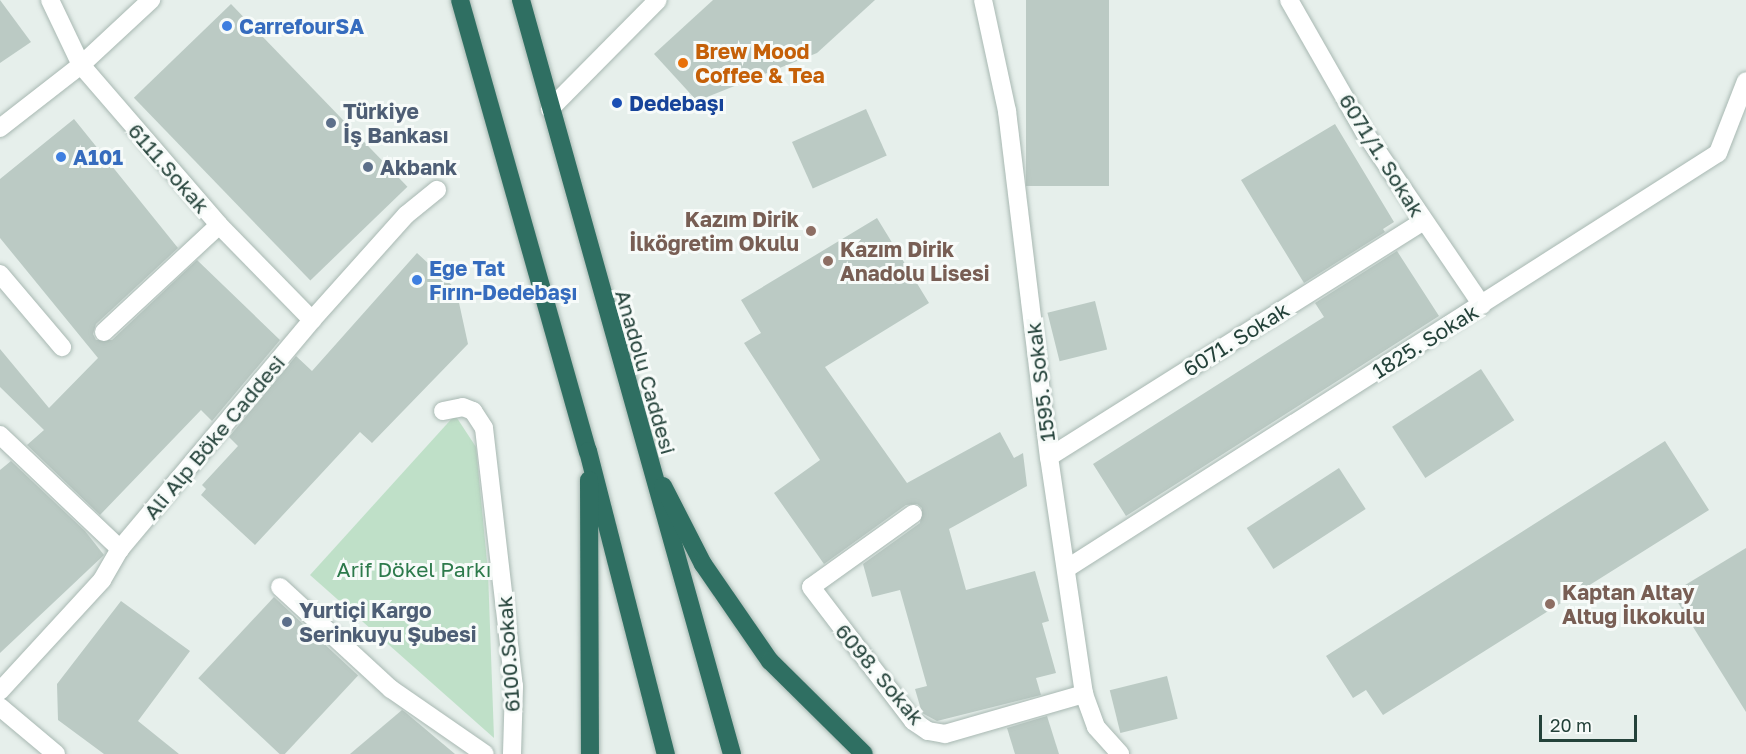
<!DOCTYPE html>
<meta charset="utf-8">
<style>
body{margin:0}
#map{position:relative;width:1746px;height:754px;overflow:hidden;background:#e6efeb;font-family:"Golos Text",sans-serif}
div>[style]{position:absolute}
.green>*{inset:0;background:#bfe0c8}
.building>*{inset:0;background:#bbcac4;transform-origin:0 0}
.roads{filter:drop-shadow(0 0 2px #a8b8b2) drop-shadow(0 0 2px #a8b8b2)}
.street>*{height:18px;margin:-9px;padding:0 9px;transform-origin:9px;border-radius:9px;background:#fff}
.highway>*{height:18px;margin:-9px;padding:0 9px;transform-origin:9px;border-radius:9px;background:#2f6f62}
.dots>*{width:16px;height:16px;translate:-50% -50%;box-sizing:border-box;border:3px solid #f7fbf9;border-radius:50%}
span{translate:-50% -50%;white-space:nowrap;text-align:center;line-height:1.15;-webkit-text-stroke:6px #f7fbf9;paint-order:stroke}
.shop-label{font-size:21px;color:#366cbe;font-weight:700}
.left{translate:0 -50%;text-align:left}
.food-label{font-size:21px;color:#c56008;font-weight:700}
.transit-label{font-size:21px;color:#164399;font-weight:700}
.service-label{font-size:21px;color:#4e5e75;font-weight:700}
.street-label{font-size:21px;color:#24423a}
.education-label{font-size:21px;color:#785e54;font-weight:700}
.right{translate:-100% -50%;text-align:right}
.park-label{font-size:21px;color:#2d7a4b}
.scale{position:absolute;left:1539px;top:715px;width:98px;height:27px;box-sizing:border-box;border:3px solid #24423a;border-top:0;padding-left:8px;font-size:18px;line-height:21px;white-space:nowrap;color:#24423a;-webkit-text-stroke:4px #f7fbf9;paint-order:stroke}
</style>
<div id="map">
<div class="green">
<i style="clip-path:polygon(455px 415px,476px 447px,488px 572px,494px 738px,310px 575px)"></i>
</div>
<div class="building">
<i style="clip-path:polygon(0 0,31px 42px,0 63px)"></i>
<i style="clip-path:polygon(713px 0,875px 0,817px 53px,697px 101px,654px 54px)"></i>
<i style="left:1026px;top:0;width:83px;height:186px"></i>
<i style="left:231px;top:4px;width:254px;height:135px;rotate:46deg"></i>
<i style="left:866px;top:109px;width:51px;height:81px;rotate:66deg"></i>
<i style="clip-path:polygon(74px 119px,178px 248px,96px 324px,93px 334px,96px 340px,112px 340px,197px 260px,280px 340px,212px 421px,201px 410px,100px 515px,27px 445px,44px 430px,0 387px,0 349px,49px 408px,98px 358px,0 238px,0 179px)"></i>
<i style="clip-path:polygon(1335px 124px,1394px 222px,1383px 229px,1385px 232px,1304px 283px,1241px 180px)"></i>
<i style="clip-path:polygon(877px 218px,929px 303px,825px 367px,907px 483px,1000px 432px,1014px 458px,1023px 453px,1027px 486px,949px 529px,966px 590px,1035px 571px,1049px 621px,1042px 623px,1056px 673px,1036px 678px,1041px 695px,937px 721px,922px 713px,915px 689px,927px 686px,900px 590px,872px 597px,863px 564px,920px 523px,922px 508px,917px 504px,906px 505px,824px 564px,774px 493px,820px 460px,744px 343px,761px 333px,741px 300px)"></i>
<i style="clip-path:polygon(1397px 251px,1439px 316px,1126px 516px,1093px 464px,1324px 317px,1315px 303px)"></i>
<i style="clip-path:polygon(417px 253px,456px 289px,468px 344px,372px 443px,360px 432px,255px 545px,201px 495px,206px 489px,202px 485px,238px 446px,229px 437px,296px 356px,312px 371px)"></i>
<i style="left:1095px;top:301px;width:50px;height:49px;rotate:76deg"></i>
<i style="left:1481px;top:369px;width:61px;height:106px;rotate:57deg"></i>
<i style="clip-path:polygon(1665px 441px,1709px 510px,1383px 715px,1366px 690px,1353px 698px,1326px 656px)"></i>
<i style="clip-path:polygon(11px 461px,85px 531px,104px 555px,0 653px,0 470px)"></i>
<i style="left:1339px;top:468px;width:49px;height:110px;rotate:57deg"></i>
<i style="clip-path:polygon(1746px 548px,1746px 712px,1672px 593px)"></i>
<i style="left:274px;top:597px;width:115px;height:111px;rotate:43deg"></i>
<i style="clip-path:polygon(121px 601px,190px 651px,138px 721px,179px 754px,104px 754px,58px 720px,57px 684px)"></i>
<i style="left:1167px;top:676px;width:44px;height:59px;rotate:76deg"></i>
<i style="clip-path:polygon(402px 710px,405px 712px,455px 754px,350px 754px)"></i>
<i style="clip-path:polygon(1047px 716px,1059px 754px,1015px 754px,1007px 728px)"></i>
</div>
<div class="roads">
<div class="street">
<i style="left:50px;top:0;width:72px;rotate:64.5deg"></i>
<i style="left:81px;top:65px;width:211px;rotate:49.2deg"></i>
<i style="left:219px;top:225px;width:133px;rotate:45.6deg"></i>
<i style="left:983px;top:0;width:114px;rotate:77.8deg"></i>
<i style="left:1007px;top:111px;width:349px;rotate:83.1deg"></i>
<i style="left:1049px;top:457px;width:240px;rotate:81.6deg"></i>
<i style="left:1084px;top:694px;width:35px;rotate:70deg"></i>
<i style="left:1096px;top:727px;width:36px;rotate:48deg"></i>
<i style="left:1289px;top:0;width:153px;rotate:60.3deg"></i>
<i style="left:1365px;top:133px;width:208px;rotate:55.8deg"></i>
<i style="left:550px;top:109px;width:153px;rotate:-45.3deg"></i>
<i style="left:0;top:128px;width:103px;rotate:-37.9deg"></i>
<i style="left:81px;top:65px;width:96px;rotate:-42.9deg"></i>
<i style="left:0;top:274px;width:96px;rotate:49.7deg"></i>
<i style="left:104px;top:332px;width:157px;rotate:-42.9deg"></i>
<i style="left:443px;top:411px;width:20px;rotate:-11deg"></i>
<i style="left:463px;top:407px;width:11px;rotate:22deg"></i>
<i style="left:473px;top:411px;width:20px;rotate:57deg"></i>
<i style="left:484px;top:428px;width:260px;rotate:83.4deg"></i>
<i style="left:514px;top:686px;width:68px;rotate:91.7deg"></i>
<i style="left:0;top:435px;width:166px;rotate:43.5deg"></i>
<i style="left:1049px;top:457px;width:443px;rotate:-32.2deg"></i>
<i style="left:913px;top:514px;width:125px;rotate:144.4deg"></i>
<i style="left:811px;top:587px;width:168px;rotate:52.7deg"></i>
<i style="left:913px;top:721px;width:18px;rotate:34deg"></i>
<i style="left:928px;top:731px;width:17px;rotate:10deg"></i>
<i style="left:945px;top:734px;width:145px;rotate:-16.1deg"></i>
<i style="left:1066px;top:569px;width:773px;rotate:-32.54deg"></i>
<i style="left:1718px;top:153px;width:77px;rotate:-68.7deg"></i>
<i style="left:280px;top:587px;width:151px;rotate:42.6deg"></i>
<i style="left:391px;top:689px;width:114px;rotate:34.7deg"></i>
<i style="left:0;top:691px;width:151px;rotate:-47.4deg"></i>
<i style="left:102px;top:580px;width:36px;rotate:-60deg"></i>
<i style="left:120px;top:549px;width:299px;rotate:-50deg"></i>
<i style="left:312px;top:320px;width:141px;rotate:-48.2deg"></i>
<i style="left:406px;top:215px;width:40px;rotate:-39deg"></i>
<i style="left:0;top:707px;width:73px;rotate:40deg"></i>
</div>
<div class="highway">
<i style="left:460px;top:0;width:469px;rotate:74.2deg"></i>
<i style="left:588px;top:451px;width:313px;rotate:75.6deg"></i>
<i style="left:521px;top:0;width:783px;rotate:74.37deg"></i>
<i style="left:589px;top:480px;width:274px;rotate:89.8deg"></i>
<i style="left:663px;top:486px;width:88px;rotate:62.9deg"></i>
<i style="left:703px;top:564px;width:118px;rotate:55.4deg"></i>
<i style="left:770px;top:661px;width:132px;rotate:44.7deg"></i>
</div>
</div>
<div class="dots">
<i style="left:227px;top:26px;background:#3f7fe0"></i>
<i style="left:683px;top:63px;background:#e8710a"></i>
<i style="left:617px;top:103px;background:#1a4fb4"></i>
<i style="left:331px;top:123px;background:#5c6f8a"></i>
<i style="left:61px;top:157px;background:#3f7fe0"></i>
<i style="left:368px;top:167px;background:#5c6f8a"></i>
<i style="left:811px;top:231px;background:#8d6e63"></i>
<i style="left:828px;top:261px;background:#8d6e63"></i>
<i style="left:417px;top:280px;background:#3f7fe0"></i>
<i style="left:1550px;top:604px;background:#8d6e63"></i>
<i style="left:287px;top:622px;background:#5c6f8a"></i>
</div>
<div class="shop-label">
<span class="left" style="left:239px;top:26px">CarrefourSA</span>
<span class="left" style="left:73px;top:157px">A101</span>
<span class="left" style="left:429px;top:280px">Ege Tat<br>Fırın-Dedebaşı</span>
</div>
<div class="food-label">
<span class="left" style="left:695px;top:63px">Brew Mood<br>Coffee &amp; Tea</span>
</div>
<div class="transit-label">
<span class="left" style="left:629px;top:103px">Dedebaşı</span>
</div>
<div class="service-label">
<span class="left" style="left:343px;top:123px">Türkiye<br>İş Bankası</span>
<span class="left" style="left:380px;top:167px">Akbank</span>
<span class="left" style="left:299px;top:622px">Yurtiçi Kargo<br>Serinkuyu Şubesi</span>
</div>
<div class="street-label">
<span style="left:1382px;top:155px;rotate:58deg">6071/1. Sokak</span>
<span style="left:169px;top:168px;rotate:49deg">6111.Sokak</span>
<span style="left:1236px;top:339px;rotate:-32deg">6071. Sokak</span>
<span style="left:1425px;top:341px;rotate:-32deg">1825. Sokak</span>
<span style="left:646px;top:372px;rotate:74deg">Anadolu Caddesi</span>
<span style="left:1040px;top:382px;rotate:-97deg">1595. Sokak</span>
<span style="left:214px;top:437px;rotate:-50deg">Ali Alp Böke Caddesi</span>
<span style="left:508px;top:654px;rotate:-94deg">6100.Sokak</span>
<span style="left:880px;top:674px;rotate:50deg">6098. Sokak</span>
</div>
<div class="education-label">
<span class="right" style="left:799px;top:231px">Kazım Dirik<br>İlköğretim Okulu</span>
<span class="left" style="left:840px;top:261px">Kazım Dirik<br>Anadolu Lisesi</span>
<span class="left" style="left:1562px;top:604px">Kaptan Altay<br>Altuğ İlkokulu</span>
</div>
<div class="park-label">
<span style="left:414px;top:569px">Arif Dökel Parkı</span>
</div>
<div class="scale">20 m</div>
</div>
